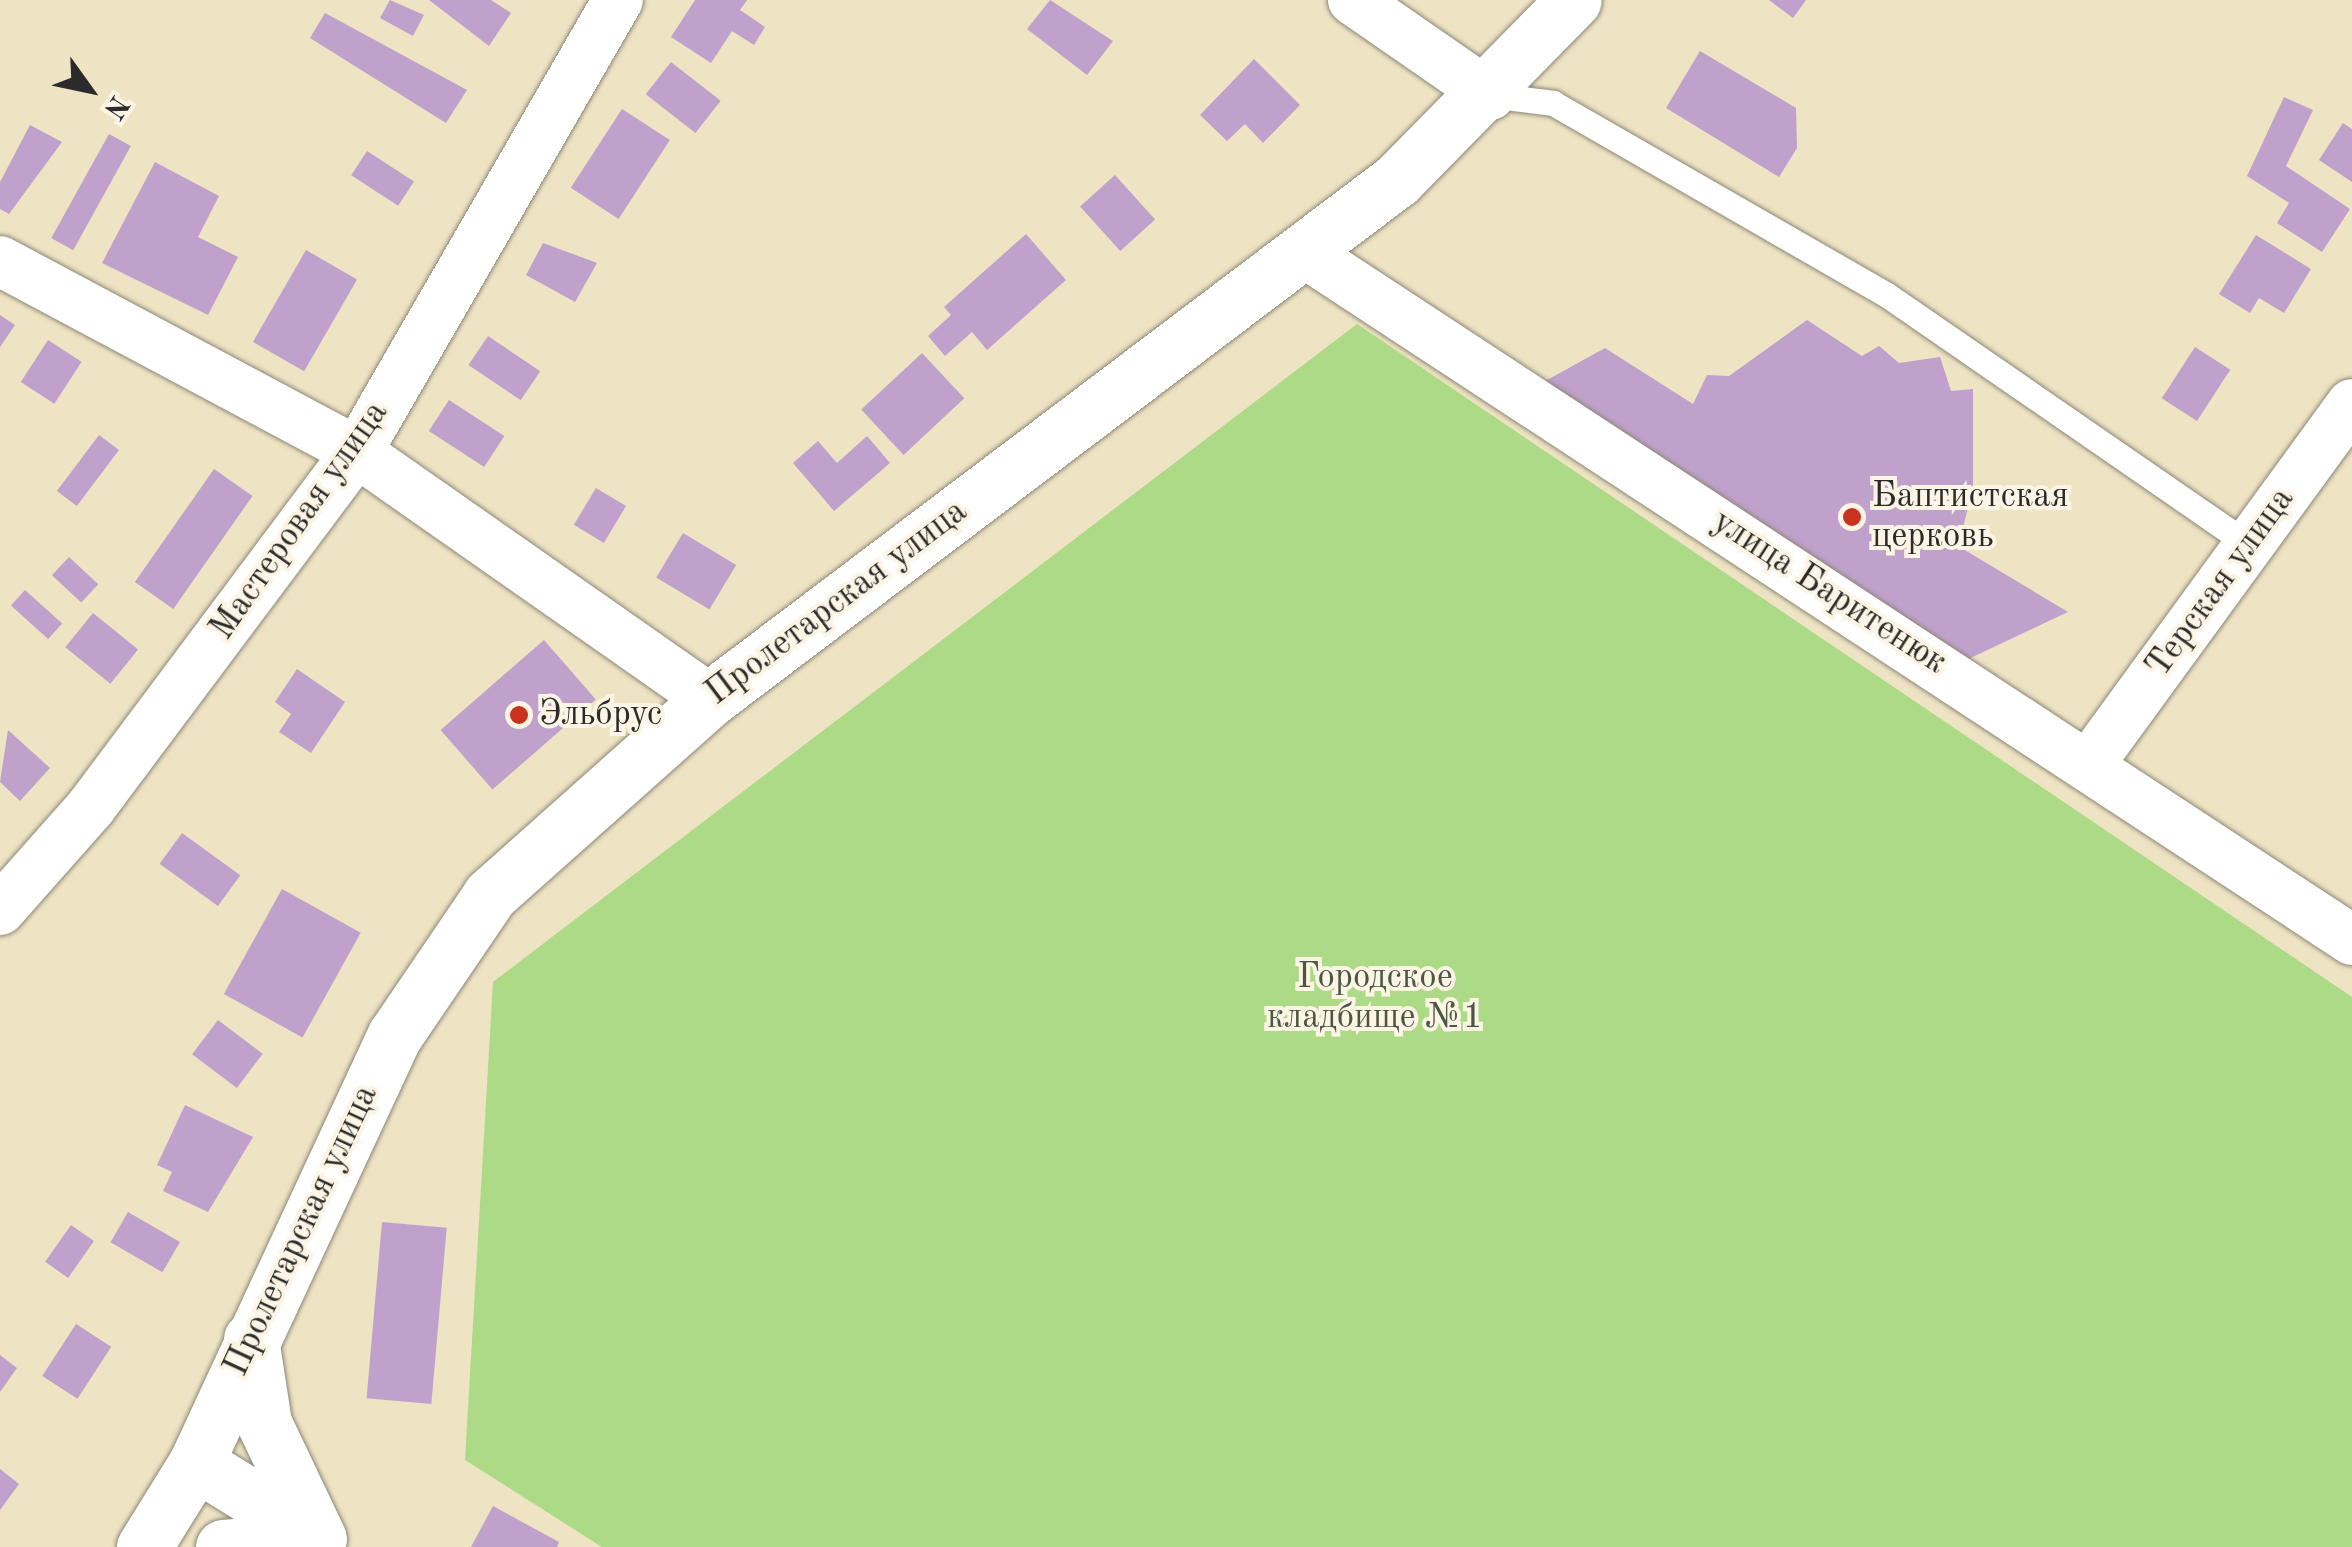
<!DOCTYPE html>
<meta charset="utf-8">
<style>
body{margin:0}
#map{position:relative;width:2352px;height:1547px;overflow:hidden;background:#eee3c3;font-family:"Old Standard TT",serif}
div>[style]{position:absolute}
.green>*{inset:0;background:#acda87}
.building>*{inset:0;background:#c0a1cc;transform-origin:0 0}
.roads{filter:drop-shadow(0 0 2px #8c8777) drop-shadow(0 0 2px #8c8777)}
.service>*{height:25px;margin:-12.5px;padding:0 12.5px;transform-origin:12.5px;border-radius:12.5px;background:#fff}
.minor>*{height:50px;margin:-25px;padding:0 25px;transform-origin:25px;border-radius:25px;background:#fff}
.tertiary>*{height:55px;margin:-27.5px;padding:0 27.5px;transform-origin:27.5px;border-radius:27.5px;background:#fff}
.dots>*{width:28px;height:28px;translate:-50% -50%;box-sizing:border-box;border:5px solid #fcf5e5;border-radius:50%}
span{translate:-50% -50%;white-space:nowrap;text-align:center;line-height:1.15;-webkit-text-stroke:8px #fcf5e5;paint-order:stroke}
.poi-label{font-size:35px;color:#2b2b2b}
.left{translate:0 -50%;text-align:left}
.street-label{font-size:35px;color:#2b2b2b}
.park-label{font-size:35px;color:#4b5742}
.north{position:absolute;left:40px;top:40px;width:100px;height:100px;-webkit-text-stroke:8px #fcf5e5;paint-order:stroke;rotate:123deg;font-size:28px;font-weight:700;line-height:40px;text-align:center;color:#2b2b2b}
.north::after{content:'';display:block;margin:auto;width:35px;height:45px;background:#2b2b2b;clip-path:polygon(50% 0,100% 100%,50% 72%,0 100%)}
</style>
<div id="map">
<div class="green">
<i style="clip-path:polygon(1357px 324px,2352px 997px,2352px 1547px,602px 1547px,465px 1460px,493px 982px)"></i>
</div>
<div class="building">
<i style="clip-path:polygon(390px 0,424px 15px,413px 36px,380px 18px)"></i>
<i style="clip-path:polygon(429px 0,491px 0,511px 13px,489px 46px)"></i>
<i style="clip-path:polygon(695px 0,747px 0,740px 10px,765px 27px,754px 45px,732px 31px,711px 63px,671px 37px)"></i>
<i style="clip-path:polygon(1050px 0,1113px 41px,1087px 75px,1027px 29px)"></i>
<i style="clip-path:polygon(1769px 0,1806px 0,1793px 18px)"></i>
<i style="clip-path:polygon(325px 13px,467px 90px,446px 123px,310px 38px)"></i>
<i style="clip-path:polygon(1700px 51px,1796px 108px,1797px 148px,1779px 177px,1666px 108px)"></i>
<i style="clip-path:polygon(1254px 59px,1300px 105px,1263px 143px,1245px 124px,1227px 141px,1200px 115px)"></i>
<i style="left:671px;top:62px;width:63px;height:41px;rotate:38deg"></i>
<i style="clip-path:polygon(2284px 97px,2313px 110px,2286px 166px,2350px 209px,2322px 252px,2277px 223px,2289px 203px,2247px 176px)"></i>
<i style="left:622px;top:109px;width:57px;height:94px;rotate:33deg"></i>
<i style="clip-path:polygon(2343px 123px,2352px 129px,2352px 182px,2319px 160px)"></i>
<i style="clip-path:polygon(30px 125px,62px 142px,9px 214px,0 209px,0 182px)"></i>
<i style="left:109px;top:134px;width:25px;height:119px;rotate:29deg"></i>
<i style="left:367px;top:151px;width:56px;height:29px;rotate:33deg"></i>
<i style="clip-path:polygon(155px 162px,219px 196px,198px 237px,238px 257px,208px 315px,102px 263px)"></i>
<i style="left:1115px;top:175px;width:60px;height:47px;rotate:48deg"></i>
<i style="clip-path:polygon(1026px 234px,1066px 280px,987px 350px,972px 332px,945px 356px,928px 336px,951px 315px,944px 307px)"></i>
<i style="clip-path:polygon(2256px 235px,2311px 269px,2284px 313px,2259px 298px,2250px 313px,2219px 294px)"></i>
<i style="clip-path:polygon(543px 243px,597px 263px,575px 302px,526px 275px)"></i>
<i style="left:306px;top:250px;width:59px;height:106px;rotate:30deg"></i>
<i style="clip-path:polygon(0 315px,15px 325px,0 347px)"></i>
<i style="clip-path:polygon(1807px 320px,1862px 356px,1879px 346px,1899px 363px,1940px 357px,1951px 391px,1973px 389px,1973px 489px,1958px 546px,2068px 612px,1960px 663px,1538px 385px,1605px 348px,1693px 404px,1707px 375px,1729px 376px)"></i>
<i style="left:488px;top:336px;width:63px;height:35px;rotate:34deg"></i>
<i style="left:48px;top:340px;width:40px;height:50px;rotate:33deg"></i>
<i style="left:2195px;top:347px;width:42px;height:61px;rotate:33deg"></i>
<i style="left:922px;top:353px;width:62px;height:83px;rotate:47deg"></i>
<i style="left:449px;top:400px;width:66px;height:37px;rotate:33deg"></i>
<i style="left:99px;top:435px;width:25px;height:70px;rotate:37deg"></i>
<i style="clip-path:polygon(867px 436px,890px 463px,834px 511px,793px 463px,818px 441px,837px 463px)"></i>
<i style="left:214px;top:469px;width:47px;height:138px;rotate:35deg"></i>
<i style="left:596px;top:488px;width:35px;height:43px;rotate:31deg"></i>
<i style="left:683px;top:533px;width:62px;height:52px;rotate:31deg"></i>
<i style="left:69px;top:557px;width:40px;height:25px;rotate:43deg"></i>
<i style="left:25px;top:590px;width:50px;height:21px;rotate:42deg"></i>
<i style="left:93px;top:613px;width:58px;height:44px;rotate:39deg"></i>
<i style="left:544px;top:640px;width:79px;height:137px;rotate:49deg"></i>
<i style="clip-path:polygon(297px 669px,345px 702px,311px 753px,279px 732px,291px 714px,275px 702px)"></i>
<i style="clip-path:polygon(8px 730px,50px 768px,20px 801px,0 782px)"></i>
<i style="left:182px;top:833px;width:72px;height:38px;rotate:36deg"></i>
<i style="left:282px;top:889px;width:90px;height:120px;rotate:29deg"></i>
<i style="left:218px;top:1020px;width:56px;height:43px;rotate:37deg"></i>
<i style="clip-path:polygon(185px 1105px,253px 1137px,208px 1212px,163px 1191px,172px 1172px,157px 1165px)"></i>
<i style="left:128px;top:1212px;width:60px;height:35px;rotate:30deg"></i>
<i style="left:382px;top:1222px;width:65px;height:177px;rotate:5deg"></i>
<i style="left:71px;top:1225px;width:28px;height:45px;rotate:35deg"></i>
<i style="left:76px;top:1324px;width:42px;height:62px;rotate:33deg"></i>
<i style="clip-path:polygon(0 1355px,17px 1368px,0 1392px)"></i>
<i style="clip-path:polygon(0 1469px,19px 1484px,0 1510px)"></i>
<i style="clip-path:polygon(493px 1506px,559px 1542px,557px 1547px,471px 1547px)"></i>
</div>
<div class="roads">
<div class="service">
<i style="left:1490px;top:95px;width:64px;rotate:7.2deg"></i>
<i style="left:1553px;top:103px;width:385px;rotate:29.9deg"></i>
<i style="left:1887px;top:295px;width:440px;rotate:34.6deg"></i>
</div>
<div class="minor">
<i style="left:1353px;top:0;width:167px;rotate:34.7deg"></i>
<i style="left:1302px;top:251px;width:1256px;rotate:33.27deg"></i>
<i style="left:0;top:261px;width:405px;rotate:28.1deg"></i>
<i style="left:357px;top:452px;width:431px;rotate:35deg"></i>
<i style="left:2090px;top:763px;width:444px;rotate:-53.9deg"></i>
<i style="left:0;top:910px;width:137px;rotate:-48.5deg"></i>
<i style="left:91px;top:807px;width:444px;rotate:-53.2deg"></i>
<i style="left:357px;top:452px;width:522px;rotate:-60deg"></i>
</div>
<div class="tertiary">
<i style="left:251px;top:1339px;width:85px;rotate:81.2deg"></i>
<i style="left:264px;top:1423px;width:128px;rotate:64.6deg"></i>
<i style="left:196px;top:1463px;width:141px;rotate:31.7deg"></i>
<i style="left:144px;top:1547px;width:99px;rotate:-58.2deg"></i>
<i style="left:196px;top:1463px;width:472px;rotate:-65.1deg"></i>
<i style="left:395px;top:1035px;width:169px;rotate:-55.8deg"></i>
<i style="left:490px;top:895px;width:295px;rotate:-41.7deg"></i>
<i style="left:710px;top:699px;width:861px;rotate:-37.07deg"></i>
<i style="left:1397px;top:180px;width:252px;rotate:-45.5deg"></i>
<i style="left:223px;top:1547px;width:96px;rotate:-4.8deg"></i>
</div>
</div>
<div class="dots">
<i style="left:1852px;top:517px;background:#c8321e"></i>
<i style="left:519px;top:715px;background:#c8321e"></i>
</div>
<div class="poi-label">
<span class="left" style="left:1872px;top:517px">Баптистская<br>церковь</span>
<span class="left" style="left:539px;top:715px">Эльбрус</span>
</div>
<div class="street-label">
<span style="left:300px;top:521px;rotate:-55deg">Мастеровая улица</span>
<span style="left:2221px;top:583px;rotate:-54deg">Терская улица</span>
<span style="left:1829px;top:593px;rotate:33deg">улица Баритенюк</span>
<span style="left:837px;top:603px;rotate:-37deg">Пролетарская улица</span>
<span style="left:302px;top:1231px;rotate:-65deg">Пролетарская улица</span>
</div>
<div class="park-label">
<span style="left:1375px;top:998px">Городское<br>кладбище №1</span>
</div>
<div class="north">N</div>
</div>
